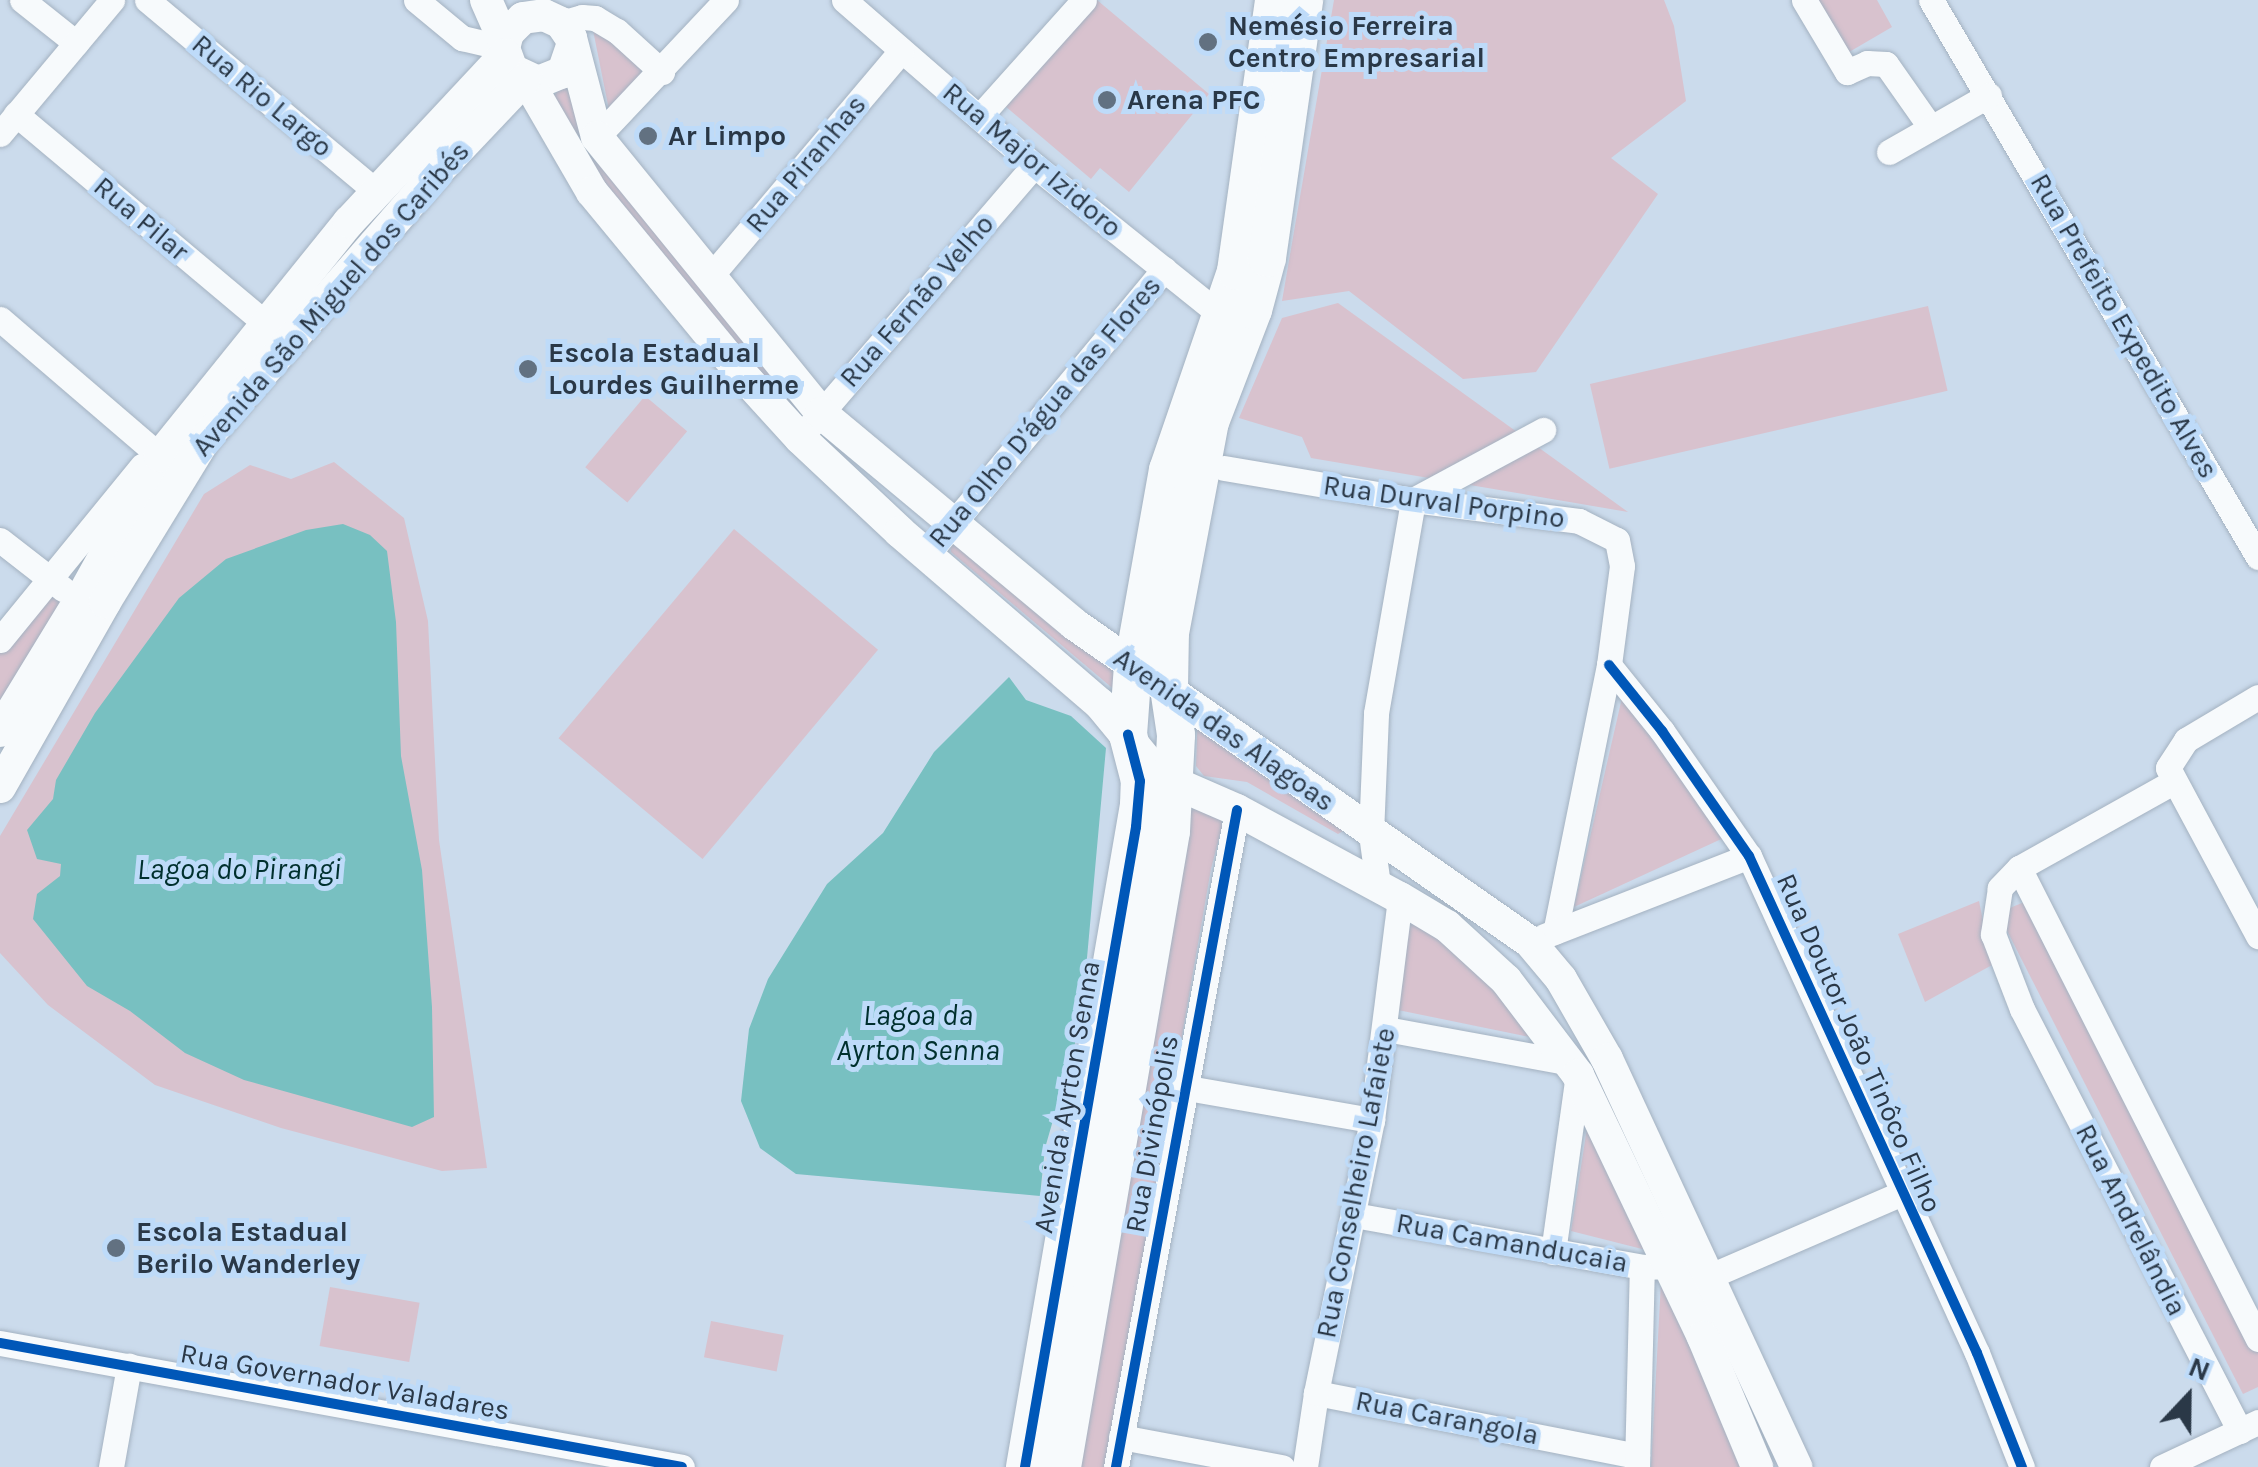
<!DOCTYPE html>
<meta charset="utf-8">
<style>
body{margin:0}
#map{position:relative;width:2258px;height:1467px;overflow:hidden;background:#cbdbec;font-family:Karla,sans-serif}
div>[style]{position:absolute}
.green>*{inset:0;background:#d8c2ce;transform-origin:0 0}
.water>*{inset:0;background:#78c0c1}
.roads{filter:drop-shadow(0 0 2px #a4b2c1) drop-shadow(0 0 2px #a4b2c1)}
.minor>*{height:25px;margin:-12.5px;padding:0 12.5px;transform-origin:12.5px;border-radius:12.5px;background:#f7fafc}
.secondary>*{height:32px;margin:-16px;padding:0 16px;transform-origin:16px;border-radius:16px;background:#f7fafc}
.primary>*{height:38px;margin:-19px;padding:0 19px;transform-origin:19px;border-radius:19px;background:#f7fafc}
.cycleway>*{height:10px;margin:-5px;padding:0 5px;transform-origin:5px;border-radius:5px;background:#0057b8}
.dots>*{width:28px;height:28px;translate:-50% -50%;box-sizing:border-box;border:5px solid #bedbf9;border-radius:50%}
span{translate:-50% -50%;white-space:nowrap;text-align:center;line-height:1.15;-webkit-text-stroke:10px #bedbf9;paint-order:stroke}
.poi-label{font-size:28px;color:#2a3847;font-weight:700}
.left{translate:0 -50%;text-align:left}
.street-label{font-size:28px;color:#2a3847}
.water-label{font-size:30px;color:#00302e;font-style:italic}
.north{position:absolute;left:2138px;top:1347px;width:100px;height:100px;-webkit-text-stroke:8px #bedbf9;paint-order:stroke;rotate:22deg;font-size:28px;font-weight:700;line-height:40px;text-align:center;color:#2a3847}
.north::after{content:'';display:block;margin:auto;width:35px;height:45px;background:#2a3847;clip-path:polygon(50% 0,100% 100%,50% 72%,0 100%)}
</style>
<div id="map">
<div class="green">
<i style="clip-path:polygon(1097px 0,1209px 94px,1129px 192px,1100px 168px,1091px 179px,1005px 106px)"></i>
<i style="clip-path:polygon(1334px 0,1664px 0,1674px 26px,1686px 101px,1611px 158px,1658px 194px,1536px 372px,1463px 379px,1349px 291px,1282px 301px)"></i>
<i style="clip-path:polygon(1813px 0,1877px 0,1892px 27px,1844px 55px)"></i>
<i style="clip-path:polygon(598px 25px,649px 71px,610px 115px,593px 30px)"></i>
<i style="clip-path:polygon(571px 76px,805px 418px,795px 414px,543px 108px)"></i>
<i style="clip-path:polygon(1338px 303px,1628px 512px,1311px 458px,1302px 437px,1239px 418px,1282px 318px)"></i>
<i style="left:1928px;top:306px;width:87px;height:347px;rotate:77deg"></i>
<i style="left:645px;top:396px;width:55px;height:93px;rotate:40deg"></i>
<i style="clip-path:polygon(334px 462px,404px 518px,428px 621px,439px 840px,487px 1168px,442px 1171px,281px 1128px,155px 1085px,48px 1005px,0 953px,0 836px,204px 494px,250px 465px,291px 479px)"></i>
<i style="left:734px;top:529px;width:188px;height:273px;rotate:40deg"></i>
<i style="clip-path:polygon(950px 541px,1122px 660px,1123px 697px,951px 552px)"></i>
<i style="clip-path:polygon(47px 588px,63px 601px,0 702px,0 649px)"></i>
<i style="clip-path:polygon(1624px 689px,1730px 835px,1574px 907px)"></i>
<i style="clip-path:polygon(1198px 710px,1348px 828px,1338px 834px,1247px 782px,1204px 776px,1196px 766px)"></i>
<i style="clip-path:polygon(1191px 801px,1221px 807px,1222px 827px,1211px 869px,1107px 1467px,1070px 1467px)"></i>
<i style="clip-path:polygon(2029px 900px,2258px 1343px,2258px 1387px,2243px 1394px,1998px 913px)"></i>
<i style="clip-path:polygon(1979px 901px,1992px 965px,1925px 1002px,1898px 934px)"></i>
<i style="clip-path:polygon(1413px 910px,1554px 1042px,1393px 1009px)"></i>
<i style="clip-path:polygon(1589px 1115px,1650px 1251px,1571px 1231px)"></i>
<i style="clip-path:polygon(1661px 1282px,1755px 1467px,1651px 1467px)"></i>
<i style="left:330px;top:1287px;width:91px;height:60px;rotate:10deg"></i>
<i style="left:711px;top:1321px;width:74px;height:37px;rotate:11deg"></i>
</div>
<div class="water">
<i style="clip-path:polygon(343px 524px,370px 535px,387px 551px,396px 622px,401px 756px,422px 870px,432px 1007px,434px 1117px,412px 1127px,244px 1080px,185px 1053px,130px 1011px,87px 986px,33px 919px,37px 894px,60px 876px,61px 864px,37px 859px,27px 830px,53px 799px,56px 780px,95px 713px,179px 598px,226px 559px,306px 530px)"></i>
<i style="clip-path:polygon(1009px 677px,1026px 700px,1071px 716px,1106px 748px,1086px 969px,1075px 1044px,1045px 1148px,1040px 1196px,796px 1174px,760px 1148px,741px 1101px,749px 1029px,768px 979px,827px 884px,883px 833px,934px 752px)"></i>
</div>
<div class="roads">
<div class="minor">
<i style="left:22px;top:0;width:69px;rotate:38.5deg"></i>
<i style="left:147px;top:0;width:300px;rotate:39.9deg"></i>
<i style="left:416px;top:0;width:60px;rotate:39.6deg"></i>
<i style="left:462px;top:38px;width:43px;rotate:13.4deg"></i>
<i style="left:844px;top:0;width:252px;rotate:41deg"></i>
<i style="left:1034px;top:165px;width:243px;rotate:38.8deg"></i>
<i style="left:1804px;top:0;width:84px;rotate:59.2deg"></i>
<i style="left:1847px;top:72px;width:22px;rotate:-24deg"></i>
<i style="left:1867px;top:63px;width:19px;rotate:3deg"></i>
<i style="left:1886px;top:64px;width:78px;rotate:54.9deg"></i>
<i style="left:1931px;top:0;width:646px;rotate:59.58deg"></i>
<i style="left:561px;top:23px;width:22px;rotate:-16deg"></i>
<i style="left:582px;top:17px;width:13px;rotate:4deg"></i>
<i style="left:595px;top:18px;width:26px;rotate:31deg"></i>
<i style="left:617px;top:31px;width:61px;rotate:42.3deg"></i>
<i style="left:16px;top:114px;width:326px;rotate:40deg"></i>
<i style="left:979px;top:117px;width:157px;rotate:-48.1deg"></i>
<i style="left:0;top:134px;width:175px;rotate:-50.1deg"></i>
<i style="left:597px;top:137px;width:188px;rotate:-46.7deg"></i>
<i style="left:1889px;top:152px;width:115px;rotate:-29.7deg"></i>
<i style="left:710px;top:277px;width:296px;rotate:-49.8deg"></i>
<i style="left:0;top:319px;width:211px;rotate:40.6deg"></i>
<i style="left:809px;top:427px;width:345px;rotate:-49.3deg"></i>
<i style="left:1224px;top:468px;width:192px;rotate:9.6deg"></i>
<i style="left:1413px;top:500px;width:167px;rotate:7.2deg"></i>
<i style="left:1579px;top:521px;width:42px;rotate:26.6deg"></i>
<i style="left:1617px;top:540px;width:26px;rotate:79deg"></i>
<i style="left:1622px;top:566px;width:100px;rotate:97.5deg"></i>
<i style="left:1609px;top:665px;width:272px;rotate:101.4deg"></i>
<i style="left:0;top:540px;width:80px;rotate:37.9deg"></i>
<i style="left:926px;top:556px;width:373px;rotate:-50.3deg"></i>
<i style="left:0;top:640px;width:225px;rotate:-50.8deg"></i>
<i style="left:1609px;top:665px;width:85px;rotate:51.2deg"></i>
<i style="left:1662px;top:731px;width:152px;rotate:55.2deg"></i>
<i style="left:1749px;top:856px;width:547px;rotate:65.36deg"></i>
<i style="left:1977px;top:1353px;width:123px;rotate:68.5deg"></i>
<i style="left:2258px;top:697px;width:84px;rotate:149.2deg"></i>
<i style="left:2186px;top:740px;width:33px;rotate:123deg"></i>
<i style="left:2168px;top:768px;width:191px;rotate:61.8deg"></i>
<i style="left:2173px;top:782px;width:176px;rotate:150.8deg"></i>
<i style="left:2019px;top:868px;width:28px;rotate:134deg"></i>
<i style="left:2000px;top:888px;width:47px;rotate:98.7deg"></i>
<i style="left:1993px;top:934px;width:80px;rotate:68.9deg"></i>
<i style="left:2022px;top:1009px;width:475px;rotate:62.7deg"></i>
<i style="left:2019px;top:868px;width:528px;rotate:63.1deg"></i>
<i style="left:1378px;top:885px;width:51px;rotate:-97.8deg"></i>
<i style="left:1371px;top:834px;width:121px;rotate:-87.6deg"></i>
<i style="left:1376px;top:713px;width:216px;rotate:-80.1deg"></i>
<i style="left:1413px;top:500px;width:148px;rotate:-28.3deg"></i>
<i style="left:1544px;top:936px;width:220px;rotate:-21.3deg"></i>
<i style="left:1386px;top:1029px;width:188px;rotate:10.4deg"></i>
<i style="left:1182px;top:1087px;width:193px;rotate:9.9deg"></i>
<i style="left:1354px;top:1215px;width:293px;rotate:10.2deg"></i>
<i style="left:1642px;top:1267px;width:28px;rotate:-2deg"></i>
<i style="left:1553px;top:1252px;width:179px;rotate:-82deg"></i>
<i style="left:1708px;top:1277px;width:211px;rotate:-23.4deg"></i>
<i style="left:0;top:1343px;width:693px;rotate:10.3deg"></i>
<i style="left:1316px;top:1393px;width:327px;rotate:11.1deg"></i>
<i style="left:1121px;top:1437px;width:164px;rotate:10.6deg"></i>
<i style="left:111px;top:1467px;width:103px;rotate:-79.9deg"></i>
<i style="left:1116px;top:1467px;width:668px;rotate:-79.56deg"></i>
<i style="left:1305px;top:1467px;width:75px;rotate:-81.5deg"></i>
<i style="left:1316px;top:1393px;width:279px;rotate:-78.4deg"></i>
<i style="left:1372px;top:1120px;width:224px;rotate:-82.8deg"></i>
<i style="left:1637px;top:1467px;width:200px;rotate:-88.6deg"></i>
<i style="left:2162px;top:1467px;width:106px;rotate:-25.1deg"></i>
</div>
<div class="secondary">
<i style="left:486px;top:0;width:47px;rotate:66.2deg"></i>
<i style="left:572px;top:46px;width:28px;rotate:109deg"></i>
<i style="left:563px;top:72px;width:27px;rotate:158deg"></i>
<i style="left:538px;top:82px;width:29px;rotate:-155deg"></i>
<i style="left:512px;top:70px;width:23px;rotate:-110deg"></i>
<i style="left:504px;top:48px;width:16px;rotate:-75deg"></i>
<i style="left:508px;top:33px;width:21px;rotate:-45deg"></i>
<i style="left:523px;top:18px;width:21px;rotate:-8deg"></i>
<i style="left:544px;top:15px;width:19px;rotate:25deg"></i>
<i style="left:561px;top:23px;width:18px;rotate:56deg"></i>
<i style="left:571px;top:38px;width:102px;rotate:75.3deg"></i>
<i style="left:597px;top:137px;width:355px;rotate:50.9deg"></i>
<i style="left:821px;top:413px;width:329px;rotate:39.8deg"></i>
<i style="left:1074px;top:624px;width:556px;rotate:34.89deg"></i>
<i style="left:1530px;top:942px;width:48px;rotate:50deg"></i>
<i style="left:1561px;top:979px;width:92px;rotate:60.1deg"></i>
<i style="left:1607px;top:1059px;width:450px;rotate:65.1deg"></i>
<i style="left:527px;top:80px;width:129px;rotate:59.9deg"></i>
<i style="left:592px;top:192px;width:245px;rotate:50.5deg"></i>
<i style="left:748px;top:381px;width:77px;rotate:47.6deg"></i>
<i style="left:800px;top:438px;width:137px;rotate:43.2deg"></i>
<i style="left:900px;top:532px;width:264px;rotate:40.7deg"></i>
<i style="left:1100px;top:704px;width:82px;rotate:50.5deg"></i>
<i style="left:1152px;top:767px;width:30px;rotate:34deg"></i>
<i style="left:1177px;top:784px;width:65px;rotate:23.4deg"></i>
<i style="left:1237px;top:810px;width:185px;rotate:28.4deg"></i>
<i style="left:1400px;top:898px;width:55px;rotate:30.8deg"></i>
<i style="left:1447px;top:926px;width:80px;rotate:42.5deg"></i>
<i style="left:1506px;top:980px;width:119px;rotate:52.8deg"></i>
<i style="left:1578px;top:1075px;width:290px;rotate:64.5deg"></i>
<i style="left:1703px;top:1337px;width:141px;rotate:67.4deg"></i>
<i style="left:0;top:731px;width:153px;rotate:-58.6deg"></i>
<i style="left:80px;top:600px;width:165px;rotate:-60.9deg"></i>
<i style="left:160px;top:456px;width:301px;rotate:-51.1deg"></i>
<i style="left:349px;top:222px;width:229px;rotate:-47deg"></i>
<i style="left:0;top:787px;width:213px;rotate:-60.4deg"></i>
<i style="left:105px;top:602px;width:191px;rotate:-58.5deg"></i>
<i style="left:205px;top:439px;width:352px;rotate:-49deg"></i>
<i style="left:436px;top:173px;width:129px;rotate:-46.6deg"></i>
</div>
<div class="primary">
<i style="left:1025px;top:1467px;width:672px;rotate:-80.23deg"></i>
<i style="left:1139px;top:805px;width:24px;rotate:-88deg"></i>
<i style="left:1140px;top:781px;width:48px;rotate:-104.6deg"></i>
<i style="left:1128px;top:735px;width:69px;rotate:-85.9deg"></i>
<i style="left:1133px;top:666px;width:199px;rotate:-79.9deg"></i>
<i style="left:1168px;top:470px;width:210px;rotate:-71.1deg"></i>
<i style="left:1236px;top:271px;width:274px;rotate:-82deg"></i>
<i style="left:1062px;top:1467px;width:645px;rotate:-80.27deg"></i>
<i style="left:1171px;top:831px;width:96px;rotate:-87deg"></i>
<i style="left:1176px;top:735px;width:48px;rotate:-98.5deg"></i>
<i style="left:1169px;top:688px;width:55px;rotate:-89deg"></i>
<i style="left:1170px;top:633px;width:215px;rotate:-79.3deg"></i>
<i style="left:1210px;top:422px;width:120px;rotate:-69deg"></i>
<i style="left:1253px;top:310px;width:54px;rotate:-74.9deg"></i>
<i style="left:1267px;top:258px;width:261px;rotate:-81.8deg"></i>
</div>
</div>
<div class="cycleway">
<i style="left:1609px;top:665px;width:85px;rotate:51.2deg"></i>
<i style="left:1662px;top:731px;width:152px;rotate:55.2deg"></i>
<i style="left:1749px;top:856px;width:547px;rotate:65.36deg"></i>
<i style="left:1977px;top:1353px;width:123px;rotate:68.5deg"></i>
<i style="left:0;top:1343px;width:693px;rotate:10.3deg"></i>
<i style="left:1025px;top:1467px;width:650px;rotate:-80.16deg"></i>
<i style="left:1136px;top:827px;width:46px;rotate:-85deg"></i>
<i style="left:1140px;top:781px;width:48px;rotate:-104.6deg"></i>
<i style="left:1116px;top:1467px;width:668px;rotate:-79.56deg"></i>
</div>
<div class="dots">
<i style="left:1208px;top:42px;background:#627181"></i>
<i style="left:1107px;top:100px;background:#627181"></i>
<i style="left:648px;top:136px;background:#627181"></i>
<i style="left:528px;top:369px;background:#627181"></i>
<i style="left:116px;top:1248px;background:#627181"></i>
</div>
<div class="poi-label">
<span class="left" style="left:1228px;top:42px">Nemésio Ferreira<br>Centro Empresarial</span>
<span class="left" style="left:1127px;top:100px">Arena PFC</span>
<span class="left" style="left:668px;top:136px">Ar Limpo</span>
<span class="left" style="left:548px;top:369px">Escola Estadual<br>Lourdes Guilherme</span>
<span class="left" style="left:136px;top:1248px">Escola Estadual<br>Berilo Wanderley</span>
</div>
<div class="street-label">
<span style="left:262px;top:96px;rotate:40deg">Rua Rio Largo</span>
<span style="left:1032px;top:160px;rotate:40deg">Rua Major Izidoro</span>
<span style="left:806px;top:164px;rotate:-50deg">Rua Piranhas</span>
<span style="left:141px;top:219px;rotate:40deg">Rua Pilar</span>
<span style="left:331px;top:299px;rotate:-49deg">Avenida São Miguel dos Caribés</span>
<span style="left:917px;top:301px;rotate:-49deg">Rua Fernão Velho</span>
<span style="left:2124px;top:326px;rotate:60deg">Rua Prefeito Expedito Alves</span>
<span style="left:1045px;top:412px;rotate:-50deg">Rua Olho D'água das Flores</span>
<span style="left:1444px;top:502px;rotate:8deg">Rua Durval Porpino</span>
<span style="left:1224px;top:730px;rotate:35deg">Avenida das Alagoas</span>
<span style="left:1859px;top:1043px;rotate:66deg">Rua Doutor João Tinôco Filho</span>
<span style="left:1067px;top:1097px;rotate:-80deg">Avenida Ayrton Senna</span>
<span style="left:1152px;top:1134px;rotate:-80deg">Rua Divinópolis</span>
<span style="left:1356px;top:1183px;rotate:-79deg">Rua Conselheiro Lafaiete</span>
<span style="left:2131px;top:1220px;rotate:63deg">Rua Andrelândia</span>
<span style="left:1512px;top:1243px;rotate:10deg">Rua Camanducaia</span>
<span style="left:345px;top:1382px;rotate:10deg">Rua Governador Valadares</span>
<span style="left:1447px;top:1418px;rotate:11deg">Rua Carangola</span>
</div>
<div class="water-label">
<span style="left:239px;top:869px">Lagoa do Pirangi</span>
<span style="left:918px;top:1032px">Lagoa da<br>Ayrton Senna</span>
</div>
<div class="north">N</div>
</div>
